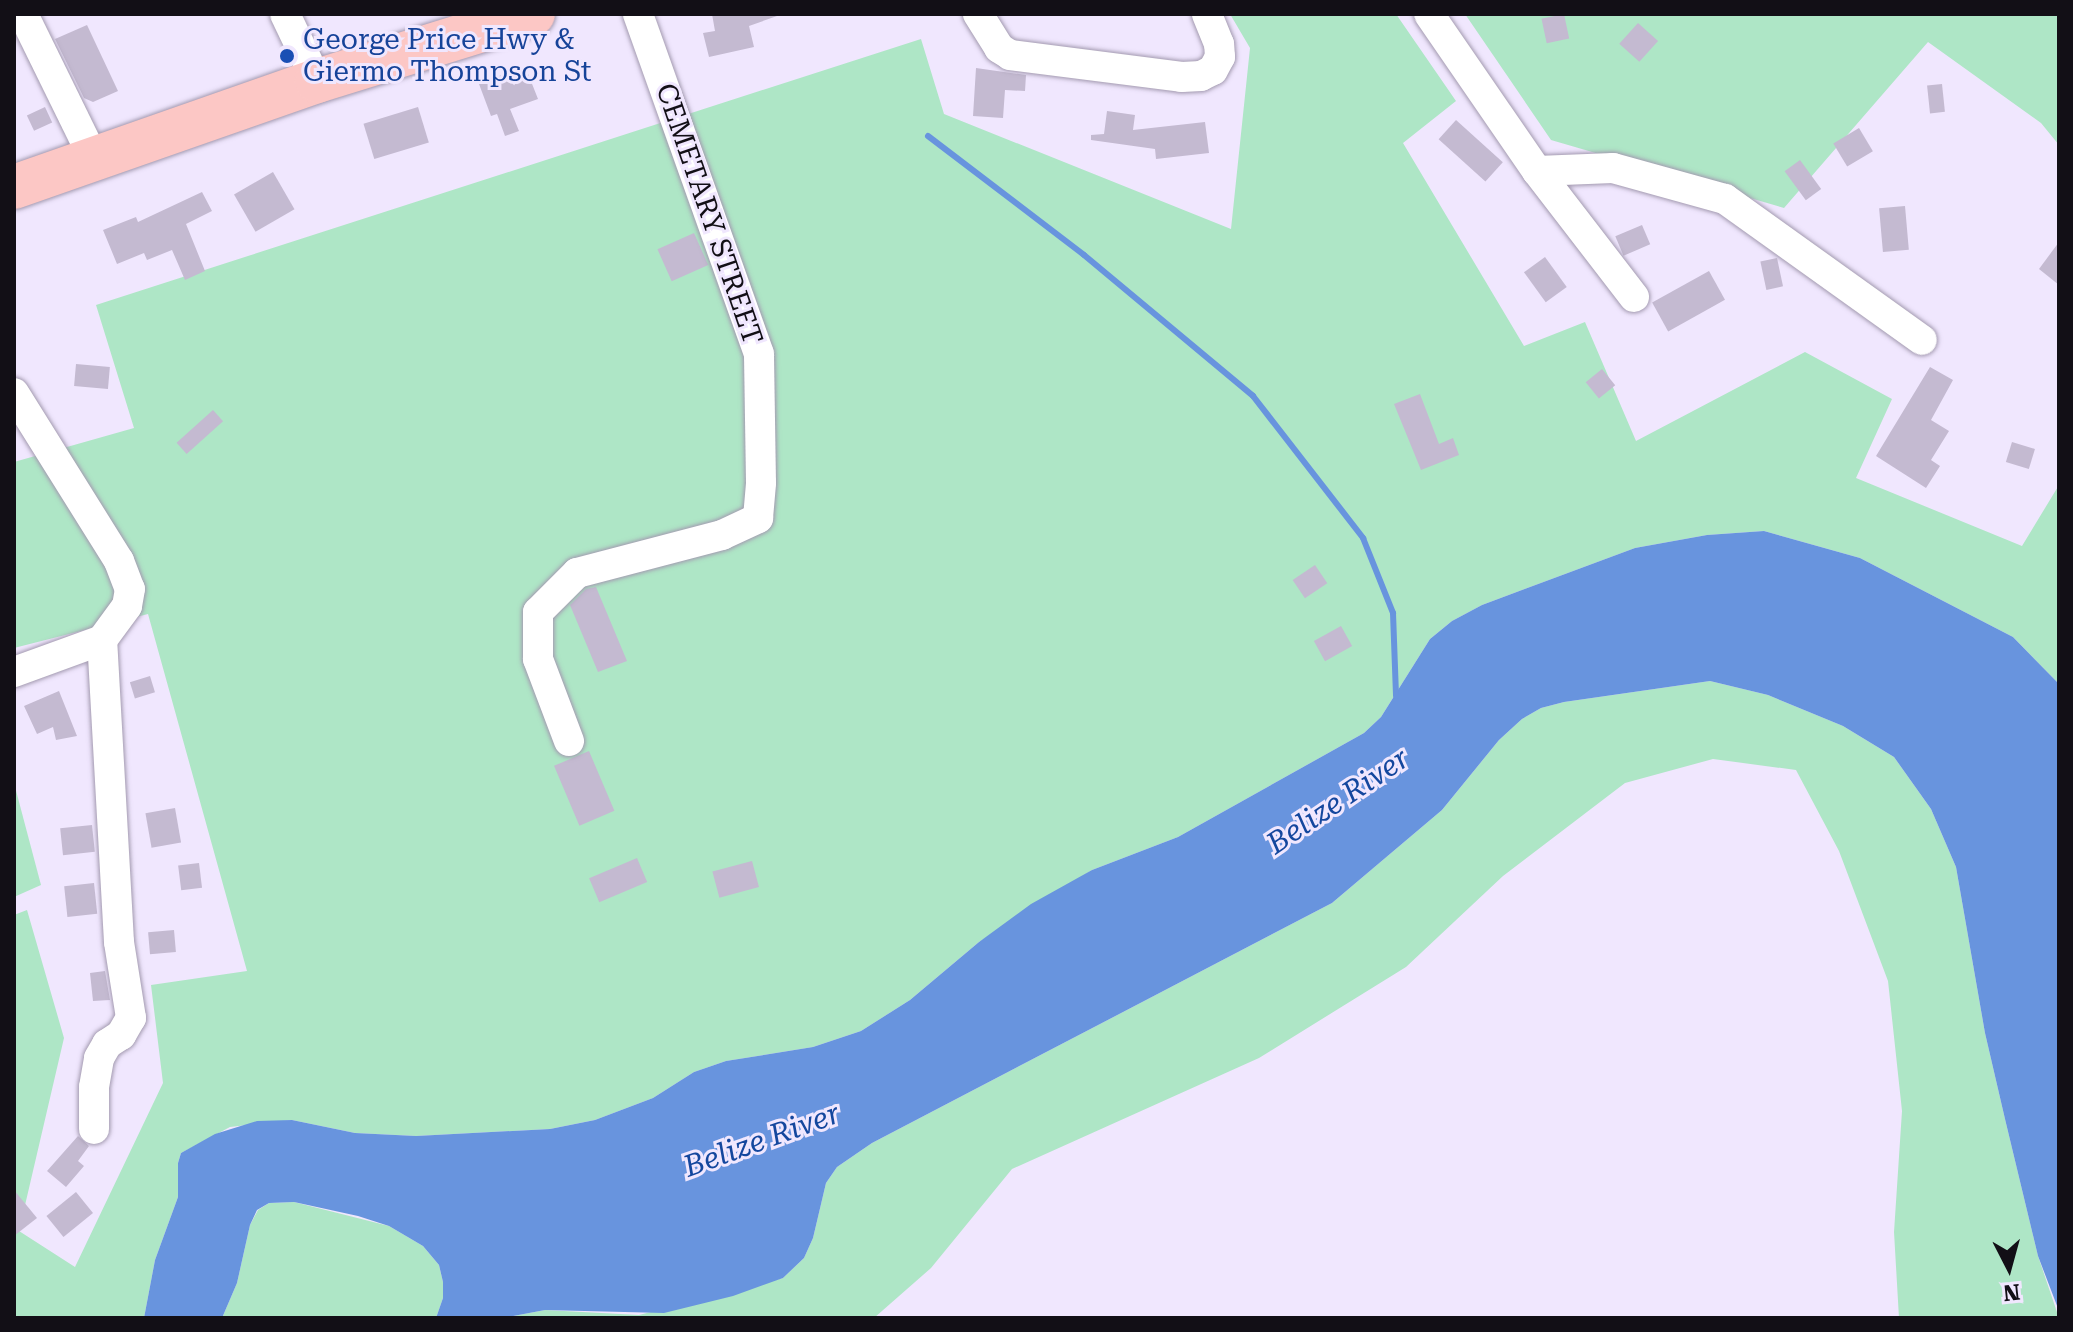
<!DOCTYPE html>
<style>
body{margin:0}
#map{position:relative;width:2073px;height:1332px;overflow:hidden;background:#f0e7fe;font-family:"Roboto Serif",serif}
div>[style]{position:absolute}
.green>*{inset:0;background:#aee6c6}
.water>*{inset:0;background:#6894de}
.stream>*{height:6px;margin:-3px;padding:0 3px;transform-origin:3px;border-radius:3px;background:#6894de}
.building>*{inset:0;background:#c4bad1;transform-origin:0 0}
.roads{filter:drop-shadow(0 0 2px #a39ab0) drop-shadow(0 0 2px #a39ab0)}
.minor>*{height:30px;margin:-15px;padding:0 15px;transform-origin:15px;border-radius:15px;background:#fff}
.highway>*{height:44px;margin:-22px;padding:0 22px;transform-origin:22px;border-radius:22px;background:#fcc7c5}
.dots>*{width:22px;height:22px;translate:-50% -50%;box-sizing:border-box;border:4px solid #f0e7fe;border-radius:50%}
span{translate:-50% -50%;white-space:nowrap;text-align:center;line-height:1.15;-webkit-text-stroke:6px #f0e7fe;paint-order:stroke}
.transit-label{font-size:28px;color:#164399}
.left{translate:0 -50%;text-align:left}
.street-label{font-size:28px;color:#120f16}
.water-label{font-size:30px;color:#14479e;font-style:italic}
.frame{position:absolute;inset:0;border:16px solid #120f16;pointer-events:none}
.north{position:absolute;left:1969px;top:1228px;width:80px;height:80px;-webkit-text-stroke:6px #f0e7fe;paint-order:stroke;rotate:174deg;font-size:22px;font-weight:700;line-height:32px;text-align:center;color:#120f16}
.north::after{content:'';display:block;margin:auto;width:28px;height:36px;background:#120f16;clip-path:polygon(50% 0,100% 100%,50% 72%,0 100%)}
</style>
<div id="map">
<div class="green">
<i style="clip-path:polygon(1230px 14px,1396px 14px,1456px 101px,1403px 143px,1524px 346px,1585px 322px,1636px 441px,1805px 352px,1892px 399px,1856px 478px,2022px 546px,2059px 485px,2059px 684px,2013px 637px,1860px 558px,1764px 531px,1707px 535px,1635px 548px,1482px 605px,1452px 621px,1430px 639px,1381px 717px,1364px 733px,1178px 837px,1092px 870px,979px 942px,910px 1000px,861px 1031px,813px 1047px,726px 1061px,694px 1072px,653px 1098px,595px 1120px,550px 1129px,416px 1136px,355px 1133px,292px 1120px,230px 1127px,181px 1153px,178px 1163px,178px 1197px,155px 1260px,144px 1318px,14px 1318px,14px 915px,27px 910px,64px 1038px,19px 1231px,75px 1267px,163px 1083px,151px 985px,247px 971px,148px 614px,14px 648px,14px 462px,134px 428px,96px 305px,921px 39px,944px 114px,1231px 229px,1250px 48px)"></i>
<i style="clip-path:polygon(1465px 14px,2059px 14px,2059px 145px,2041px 123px,1928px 42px,1784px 208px,1551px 140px)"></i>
<i style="clip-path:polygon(1710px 681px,1768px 695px,1843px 726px,1894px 757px,1931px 809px,1956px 867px,1985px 1033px,2005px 1119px,2038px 1256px,2059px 1318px,1899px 1318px,1894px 1232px,1902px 1111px,1888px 981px,1839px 851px,1796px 770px,1713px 759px,1625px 783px,1503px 876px,1406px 967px,1259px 1058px,1012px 1169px,931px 1268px,874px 1318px,502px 1318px,545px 1310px,639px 1315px,783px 1278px,804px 1258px,813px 1238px,826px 1183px,837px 1167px,872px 1143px,1332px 903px,1442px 810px,1499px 740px,1522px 719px,1541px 708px,1564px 702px)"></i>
<i style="clip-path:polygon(14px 783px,41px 885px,14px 897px)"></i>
<i style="clip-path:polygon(294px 1202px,389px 1226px,423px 1246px,439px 1265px,443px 1282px,443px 1298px,436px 1318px,222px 1318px,237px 1283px,250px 1225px,258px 1210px,269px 1203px)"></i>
</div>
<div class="water">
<i style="clip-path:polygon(1764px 531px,1860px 558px,2013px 637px,2059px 684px,2059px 1311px,2038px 1256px,2005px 1119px,1985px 1033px,1956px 867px,1931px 809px,1894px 757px,1843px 726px,1768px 695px,1710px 681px,1564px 702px,1541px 708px,1522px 719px,1499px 740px,1442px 810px,1332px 903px,872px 1143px,837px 1167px,826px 1183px,813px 1238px,804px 1258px,783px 1278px,733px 1296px,664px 1313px,545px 1310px,502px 1318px,436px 1318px,443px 1298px,443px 1282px,439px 1265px,423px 1246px,389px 1226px,358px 1216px,294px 1202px,269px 1203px,257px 1210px,250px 1225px,237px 1283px,222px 1318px,144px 1318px,155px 1260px,178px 1197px,178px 1163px,181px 1153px,215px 1134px,257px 1121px,292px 1120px,355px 1133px,416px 1136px,550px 1129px,595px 1120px,653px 1098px,694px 1072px,726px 1061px,813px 1047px,861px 1031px,910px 1000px,979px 942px,1031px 904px,1092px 870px,1178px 837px,1364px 733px,1381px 717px,1430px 639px,1452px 621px,1482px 605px,1635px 548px,1707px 535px)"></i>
</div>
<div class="stream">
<i style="left:928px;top:136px;width:196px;rotate:37.3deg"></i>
<i style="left:1084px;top:255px;width:220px;rotate:39.8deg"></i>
<i style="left:1253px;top:396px;width:180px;rotate:52.2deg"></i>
<i style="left:1363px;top:538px;width:81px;rotate:68.2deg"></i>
<i style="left:1393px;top:613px;width:83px;rotate:87.9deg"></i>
</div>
<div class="building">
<i style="clip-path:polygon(712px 14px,777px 14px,777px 16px,749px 26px,754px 47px,709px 57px,703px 33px,715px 31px)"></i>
<i style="left:1564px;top:14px;width:25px;height:23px;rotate:78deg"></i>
<i style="left:1638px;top:23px;width:27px;height:28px;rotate:42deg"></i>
<i style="clip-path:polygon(87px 25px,118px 91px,93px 102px,84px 98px,55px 39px)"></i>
<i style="clip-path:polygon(525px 66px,538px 99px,510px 109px,519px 131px,505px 136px,497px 114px,491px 116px,479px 84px)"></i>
<i style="clip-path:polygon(976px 68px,1026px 75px,1025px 91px,1005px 90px,1003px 118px,973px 116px)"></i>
<i style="left:1942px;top:84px;width:28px;height:15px;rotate:84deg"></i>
<i style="left:45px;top:107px;width:17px;height:20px;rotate:65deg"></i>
<i style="left:418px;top:107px;width:37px;height:57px;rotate:73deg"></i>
<i style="clip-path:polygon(1107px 111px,1135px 115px,1133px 130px,1205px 122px,1209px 153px,1156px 159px,1155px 149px,1091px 140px,1091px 135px,1104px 134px)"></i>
<i style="left:1456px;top:120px;width:63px;height:26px;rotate:42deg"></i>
<i style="left:1859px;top:128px;width:27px;height:30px;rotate:59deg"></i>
<i style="left:1800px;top:160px;width:36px;height:19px;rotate:54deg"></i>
<i style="left:273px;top:172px;width:43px;height:45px;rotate:60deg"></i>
<i style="clip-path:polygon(202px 192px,212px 211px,186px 224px,205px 271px,185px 280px,172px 250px,147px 260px,144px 253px,117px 264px,103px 230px,136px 217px,138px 222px)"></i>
<i style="left:1905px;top:206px;width:44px;height:26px;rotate:85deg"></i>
<i style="left:1642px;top:225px;width:21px;height:29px;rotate:67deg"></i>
<i style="left:694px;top:233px;width:35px;height:40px;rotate:66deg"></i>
<i style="clip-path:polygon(2059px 242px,2059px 285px,2039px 269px)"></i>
<i style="left:1545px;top:257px;width:37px;height:26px;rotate:54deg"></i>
<i style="left:1777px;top:258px;width:29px;height:17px;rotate:78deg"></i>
<i style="left:1709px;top:271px;width:33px;height:65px;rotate:61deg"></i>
<i style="left:76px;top:364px;width:34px;height:22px;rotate:5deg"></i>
<i style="clip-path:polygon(1930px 367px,1953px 380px,1931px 420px,1949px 431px,1931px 460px,1940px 466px,1926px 488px,1876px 456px)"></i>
<i style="left:1602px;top:369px;width:21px;height:21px;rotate:51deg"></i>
<i style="clip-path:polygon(1420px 394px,1439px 444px,1453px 438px,1459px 455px,1421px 470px,1394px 404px)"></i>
<i style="left:213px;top:410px;width:15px;height:49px;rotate:48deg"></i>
<i style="left:2012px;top:442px;width:24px;height:21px;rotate:17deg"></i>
<i style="left:1315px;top:565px;width:22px;height:27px;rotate:56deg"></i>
<i style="clip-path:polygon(596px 587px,627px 661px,598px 672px,570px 605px,586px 589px)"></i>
<i style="left:1341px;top:626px;width:23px;height:31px;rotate:61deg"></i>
<i style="left:150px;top:676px;width:17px;height:21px;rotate:73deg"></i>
<i style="clip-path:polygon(59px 691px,77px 736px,56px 740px,53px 727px,37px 734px,24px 706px)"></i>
<i style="left:589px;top:751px;width:65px;height:38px;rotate:67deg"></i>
<i style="left:175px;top:808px;width:35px;height:30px;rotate:80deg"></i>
<i style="left:92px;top:825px;width:27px;height:32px;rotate:84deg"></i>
<i style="left:637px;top:858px;width:26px;height:52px;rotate:67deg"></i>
<i style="left:752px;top:861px;width:27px;height:41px;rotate:75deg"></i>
<i style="left:199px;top:863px;width:25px;height:21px;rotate:83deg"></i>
<i style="left:94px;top:883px;width:31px;height:30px;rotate:84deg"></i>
<i style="left:174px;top:930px;width:22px;height:26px;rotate:85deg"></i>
<i style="clip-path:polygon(105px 971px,110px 1000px,93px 1001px,90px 973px)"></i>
<i style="clip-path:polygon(78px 1136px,89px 1146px,78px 1161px,84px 1166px,66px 1187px,47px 1171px)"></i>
<i style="clip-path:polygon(14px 1190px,37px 1218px,14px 1236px)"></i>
<i style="left:76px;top:1192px;width:27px;height:38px;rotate:51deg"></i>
</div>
<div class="roads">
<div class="minor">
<i style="left:23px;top:14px;width:164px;rotate:63.9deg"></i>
<i style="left:285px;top:14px;width:74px;rotate:64.5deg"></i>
<i style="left:978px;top:14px;width:40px;rotate:58deg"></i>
<i style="left:999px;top:48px;width:13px;rotate:32deg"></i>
<i style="left:1010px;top:55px;width:173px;rotate:7.3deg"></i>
<i style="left:1182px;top:77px;width:19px;rotate:-3deg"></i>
<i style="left:1201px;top:76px;width:13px;rotate:-27deg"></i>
<i style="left:1213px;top:70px;width:15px;rotate:-62deg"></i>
<i style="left:1220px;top:57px;width:13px;rotate:-94deg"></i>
<i style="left:1219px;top:44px;width:32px;rotate:-112deg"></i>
<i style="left:1429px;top:14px;width:191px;rotate:55.5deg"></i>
<i style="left:1537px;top:171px;width:76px;rotate:-2.3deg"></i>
<i style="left:1613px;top:168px;width:116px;rotate:15.5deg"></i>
<i style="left:1725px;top:199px;width:242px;rotate:35.6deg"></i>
<i style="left:1537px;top:171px;width:159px;rotate:52.4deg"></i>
<i style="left:14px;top:393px;width:198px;rotate:58deg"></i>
<i style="left:119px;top:561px;width:30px;rotate:69deg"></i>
<i style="left:130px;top:589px;width:17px;rotate:100deg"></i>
<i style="left:127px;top:606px;width:42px;rotate:126.3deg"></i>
<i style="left:102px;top:640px;width:94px;rotate:160deg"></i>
<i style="left:569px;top:741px;width:88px;rotate:-110.7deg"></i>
<i style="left:538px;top:659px;width:47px;rotate:-90deg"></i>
<i style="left:538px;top:612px;width:55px;rotate:-45deg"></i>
<i style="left:577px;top:573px;width:150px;rotate:-14.7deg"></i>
<i style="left:722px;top:535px;width:40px;rotate:-25deg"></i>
<i style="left:758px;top:518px;width:35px;rotate:-85deg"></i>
<i style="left:761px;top:483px;width:129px;rotate:-90.9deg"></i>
<i style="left:759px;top:354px;width:361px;rotate:-109.6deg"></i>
<i style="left:94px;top:1129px;width:42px;rotate:-90deg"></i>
<i style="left:94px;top:1087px;width:29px;rotate:-80deg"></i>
<i style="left:99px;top:1058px;width:16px;rotate:-60deg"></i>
<i style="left:107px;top:1044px;width:17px;rotate:-33deg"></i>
<i style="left:121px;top:1035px;width:20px;rotate:-60deg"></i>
<i style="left:131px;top:1018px;width:77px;rotate:-99deg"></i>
<i style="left:119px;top:942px;width:302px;rotate:-93.2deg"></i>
</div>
<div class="highway">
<i style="left:14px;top:187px;width:321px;rotate:-19.3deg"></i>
<i style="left:317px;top:81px;width:226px;rotate:-17.2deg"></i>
</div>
</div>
<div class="dots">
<i style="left:287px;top:56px;background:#1a4fb4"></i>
</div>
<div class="transit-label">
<span class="left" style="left:303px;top:56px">George Price Hwy &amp;<br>Giermo Thompson St</span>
</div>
<div class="street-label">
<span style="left:709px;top:214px;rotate:71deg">CEMETARY STREET</span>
</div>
<div class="water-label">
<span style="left:1338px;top:801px;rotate:-34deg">Belize River</span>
<span style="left:762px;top:1140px;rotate:-20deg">Belize River</span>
</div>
<div class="frame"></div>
<div class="north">N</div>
</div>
